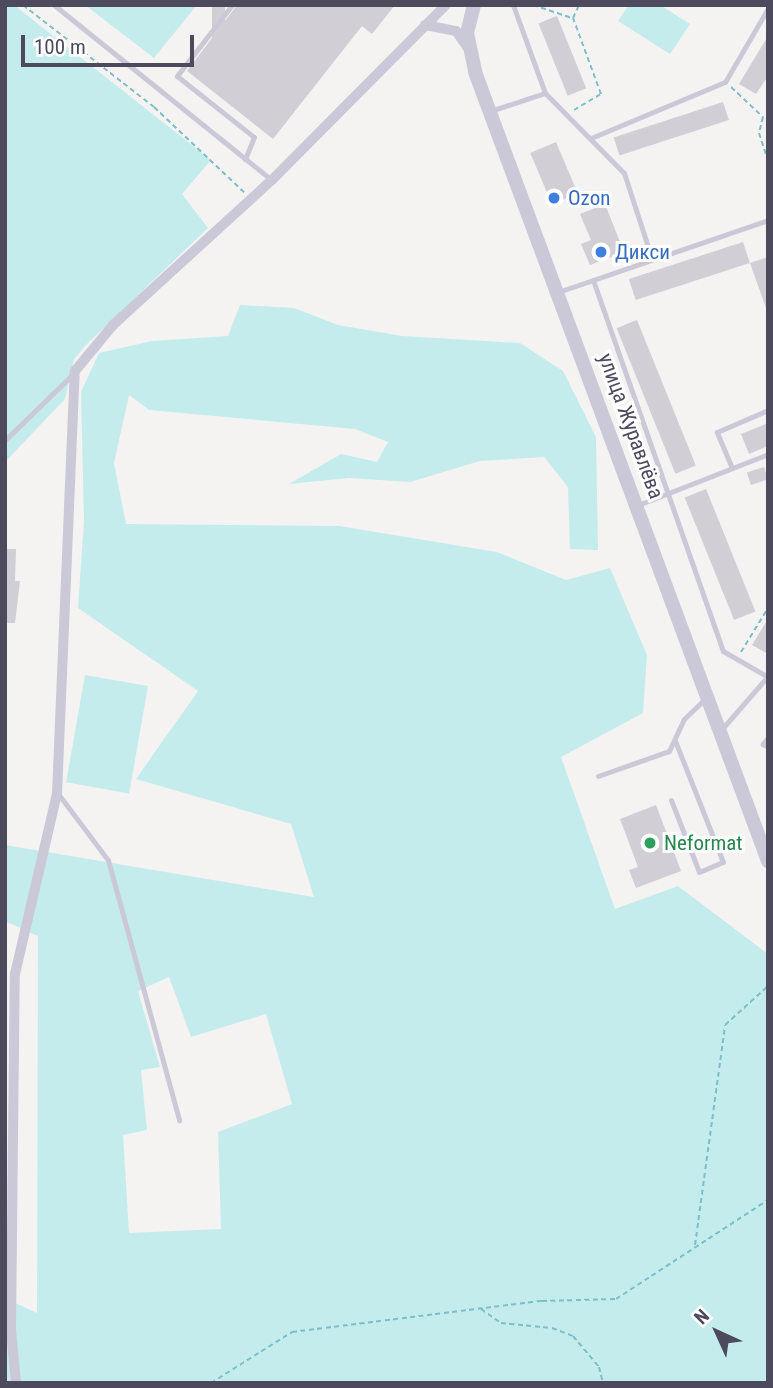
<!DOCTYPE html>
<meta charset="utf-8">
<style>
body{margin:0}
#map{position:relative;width:773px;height:1388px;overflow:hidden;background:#f4f3f2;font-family:"Roboto Condensed",sans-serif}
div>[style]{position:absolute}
.green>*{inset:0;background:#c4eced;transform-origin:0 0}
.building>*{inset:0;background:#d1ced6;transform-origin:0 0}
.path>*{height:2px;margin-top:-1px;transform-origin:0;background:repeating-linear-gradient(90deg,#7ebec9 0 5px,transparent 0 8.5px)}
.service>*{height:5px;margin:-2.5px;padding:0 2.5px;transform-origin:2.5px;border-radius:2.5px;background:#cbc9d8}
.minor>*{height:10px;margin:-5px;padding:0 5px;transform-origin:5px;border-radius:5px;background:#cbc9d8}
.tertiary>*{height:14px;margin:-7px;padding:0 7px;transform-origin:7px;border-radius:7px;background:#cbc9d8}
.dots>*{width:19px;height:19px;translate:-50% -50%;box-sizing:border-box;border:4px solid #fff;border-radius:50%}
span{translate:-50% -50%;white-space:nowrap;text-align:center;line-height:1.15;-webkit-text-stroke:6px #fff;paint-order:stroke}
.shop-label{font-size:21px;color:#366cbe}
.left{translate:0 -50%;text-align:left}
.street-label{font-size:21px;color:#4d4a5e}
.leisure-label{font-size:21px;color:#27864d}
.frame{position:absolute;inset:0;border:7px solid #4d4a5e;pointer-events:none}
.north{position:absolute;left:682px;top:1297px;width:70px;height:70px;-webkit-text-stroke:5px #fff;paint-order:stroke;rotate:315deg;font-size:19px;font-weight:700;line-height:28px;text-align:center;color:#4d4a5e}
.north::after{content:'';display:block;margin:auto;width:24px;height:32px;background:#4d4a5e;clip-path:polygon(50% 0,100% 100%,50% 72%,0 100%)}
.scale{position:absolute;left:21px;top:35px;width:173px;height:32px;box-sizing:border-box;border:4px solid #4d4a5e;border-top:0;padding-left:9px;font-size:21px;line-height:24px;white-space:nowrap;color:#4d4a5e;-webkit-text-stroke:5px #fff;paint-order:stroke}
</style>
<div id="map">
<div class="green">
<i style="clip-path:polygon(5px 5px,14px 5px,211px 160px,182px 194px,208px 228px,87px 344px,74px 359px,65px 399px,5px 462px)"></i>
<i style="clip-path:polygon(85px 5px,197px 5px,154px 58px)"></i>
<i style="clip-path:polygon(629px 5px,660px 5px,690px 24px,670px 54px,618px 21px)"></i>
<i style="clip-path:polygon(evenodd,240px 305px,294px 308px,338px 325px,402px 336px,520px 343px,563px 371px,596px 437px,598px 550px,570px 549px,568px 487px,544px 457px,480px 461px,410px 482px,349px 478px,289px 484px,341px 454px,377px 462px,388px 442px,355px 429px,149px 410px,129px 395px,114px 463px,126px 524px,339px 526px,497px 552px,566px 580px,610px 568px,647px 655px,643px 713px,561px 757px,615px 909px,678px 886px,768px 954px,768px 1383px,5px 1383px,5px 1298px,37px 1313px,38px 936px,5px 921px,5px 845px,314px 897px,291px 824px,136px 779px,198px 691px,78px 608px,84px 521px,81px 392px,99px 353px,152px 341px,228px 336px,240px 305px,169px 977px,191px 1037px,266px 1014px,292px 1104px,218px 1132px,221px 1229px,129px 1233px,123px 1135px,147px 1130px,141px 1070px,160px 1067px,138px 991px,169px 977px)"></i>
<i style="left:85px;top:675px;width:64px;height:109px;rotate:10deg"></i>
</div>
<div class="building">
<i style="left:212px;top:5px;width:13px;height:79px"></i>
<i style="clip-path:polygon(237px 5px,395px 5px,372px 34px,362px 26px,273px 139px,187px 71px)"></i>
<i style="left:557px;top:16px;width:78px;height:20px;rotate:68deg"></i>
<i style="clip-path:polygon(768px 36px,768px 76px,756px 94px,739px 84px)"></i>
<i style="left:723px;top:102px;width:19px;height:115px;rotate:72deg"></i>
<i style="left:556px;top:142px;width:56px;height:28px;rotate:67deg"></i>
<i style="clip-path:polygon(605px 204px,624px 252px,590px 265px,581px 244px,591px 240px,580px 214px)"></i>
<i style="left:743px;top:242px;width:22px;height:120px;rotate:72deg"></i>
<i style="clip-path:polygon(768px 257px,768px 308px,766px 308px,750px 263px)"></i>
<i style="left:637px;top:320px;width:157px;height:22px;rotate:68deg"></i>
<i style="clip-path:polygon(768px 423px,768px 446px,749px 454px,741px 434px)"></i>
<i style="left:764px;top:467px;width:13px;height:18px;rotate:72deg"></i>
<i style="left:706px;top:489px;width:132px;height:23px;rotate:68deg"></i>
<i style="clip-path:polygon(5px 549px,16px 549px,15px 581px,20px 581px,15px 623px,5px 623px)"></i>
<i style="clip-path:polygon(768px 619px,768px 654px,752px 645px)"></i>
<i style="clip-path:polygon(656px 805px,681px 871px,636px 888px,629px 870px,638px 867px,620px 819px)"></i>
</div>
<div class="path">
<i style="left:23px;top:5px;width:166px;rotate:37.9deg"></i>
<i style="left:154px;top:107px;width:124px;rotate:43.4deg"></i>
<i style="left:533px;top:5px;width:41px;rotate:18.4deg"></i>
<i style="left:731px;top:87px;width:44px;rotate:43.2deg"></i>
<i style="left:763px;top:117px;width:16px;rotate:104deg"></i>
<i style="left:759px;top:133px;width:28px;rotate:72deg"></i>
<i style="left:574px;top:110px;width:31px;rotate:-31deg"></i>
<i style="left:601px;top:94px;width:81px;rotate:-110.2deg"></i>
<i style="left:573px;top:18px;width:14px;rotate:-65deg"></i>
<i style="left:741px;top:652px;width:52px;rotate:-58.5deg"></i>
<i style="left:695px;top:1245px;width:222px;rotate:-82.2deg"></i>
<i style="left:725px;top:1025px;width:58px;rotate:-42.2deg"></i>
<i style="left:481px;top:1309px;width:24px;rotate:35deg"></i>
<i style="left:501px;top:1323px;width:51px;rotate:5.6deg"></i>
<i style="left:552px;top:1328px;width:22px;rotate:21deg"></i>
<i style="left:573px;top:1336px;width:40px;rotate:50deg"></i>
<i style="left:599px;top:1367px;width:16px;rotate:76deg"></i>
<i style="left:211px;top:1383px;width:96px;rotate:-32.2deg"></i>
<i style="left:292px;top:1332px;width:252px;rotate:-7.1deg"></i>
<i style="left:542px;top:1301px;width:74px;rotate:-1.5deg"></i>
<i style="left:616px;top:1299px;width:181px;rotate:-33.1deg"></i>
</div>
<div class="service">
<i style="left:54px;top:5px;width:280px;rotate:38.8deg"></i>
<i style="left:232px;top:5px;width:90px;rotate:127.8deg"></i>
<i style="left:177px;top:76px;width:98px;rotate:38.4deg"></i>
<i style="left:254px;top:137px;width:24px;rotate:112deg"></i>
<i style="left:513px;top:5px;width:94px;rotate:70deg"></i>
<i style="left:490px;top:111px;width:58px;rotate:-18.1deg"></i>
<i style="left:545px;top:93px;width:112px;rotate:45.4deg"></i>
<i style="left:624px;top:173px;width:90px;rotate:72deg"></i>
<i style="left:591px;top:138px;width:145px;rotate:-22.7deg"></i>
<i style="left:725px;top:82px;width:86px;rotate:-59.8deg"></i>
<i style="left:593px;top:280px;width:393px;rotate:70.7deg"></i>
<i style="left:723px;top:651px;width:52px;rotate:30deg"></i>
<i style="left:558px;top:292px;width:222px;rotate:-18.9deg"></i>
<i style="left:5px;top:440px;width:95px;rotate:-44.1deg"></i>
<i style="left:732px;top:468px;width:39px;rotate:-113deg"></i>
<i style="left:717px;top:432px;width:56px;rotate:-23.3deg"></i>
<i style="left:638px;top:505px;width:140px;rotate:-21.4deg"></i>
<i style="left:721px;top:730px;width:70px;rotate:-49deg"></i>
<i style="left:768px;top:737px;width:9px;rotate:126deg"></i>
<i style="left:763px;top:744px;width:6px;rotate:31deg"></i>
<i style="left:598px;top:776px;width:75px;rotate:-19.4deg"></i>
<i style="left:669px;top:751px;width:35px;rotate:-65deg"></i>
<i style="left:684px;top:719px;width:29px;rotate:-44deg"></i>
<i style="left:59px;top:795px;width:81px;rotate:53deg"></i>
<i style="left:108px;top:860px;width:270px;rotate:74.7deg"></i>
<i style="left:671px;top:800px;width:77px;rotate:68.7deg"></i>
<i style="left:699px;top:872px;width:26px;rotate:-23deg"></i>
<i style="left:723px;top:862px;width:130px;rotate:-111.6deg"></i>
</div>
<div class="minor">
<i style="left:425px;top:25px;width:32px;rotate:11deg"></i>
<i style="left:456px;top:31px;width:19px;rotate:55deg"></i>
<i style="left:16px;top:1383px;width:53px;rotate:-95.4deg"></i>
<i style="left:11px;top:1330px;width:356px;rotate:-89.4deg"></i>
<i style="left:15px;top:974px;width:185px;rotate:-76.9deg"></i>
<i style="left:57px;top:794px;width:423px;rotate:-87.6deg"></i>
<i style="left:75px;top:371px;width:60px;rotate:-50.4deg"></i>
<i style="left:113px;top:325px;width:215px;rotate:-42.4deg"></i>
<i style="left:272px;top:180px;width:247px;rotate:-45.2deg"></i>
</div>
<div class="tertiary">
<i style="left:474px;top:5px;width:29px;rotate:104deg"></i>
<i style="left:467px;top:33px;width:40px;rotate:78deg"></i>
<i style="left:475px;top:72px;width:842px;rotate:69.63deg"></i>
</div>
<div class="dots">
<i style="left:554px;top:198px;background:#3f7fe0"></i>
<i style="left:601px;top:252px;background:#3f7fe0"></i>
<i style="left:650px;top:843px;background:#2e9e5b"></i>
</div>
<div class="shop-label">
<span class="left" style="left:568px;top:198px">Ozon</span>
<span class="left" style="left:615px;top:252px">Дикси</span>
</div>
<div class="street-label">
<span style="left:631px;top:426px;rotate:70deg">улица Журавлёва</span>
</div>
<div class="leisure-label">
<span class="left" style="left:664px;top:843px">Neformat</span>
</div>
<div class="frame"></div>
<div class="north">N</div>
<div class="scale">100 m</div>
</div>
